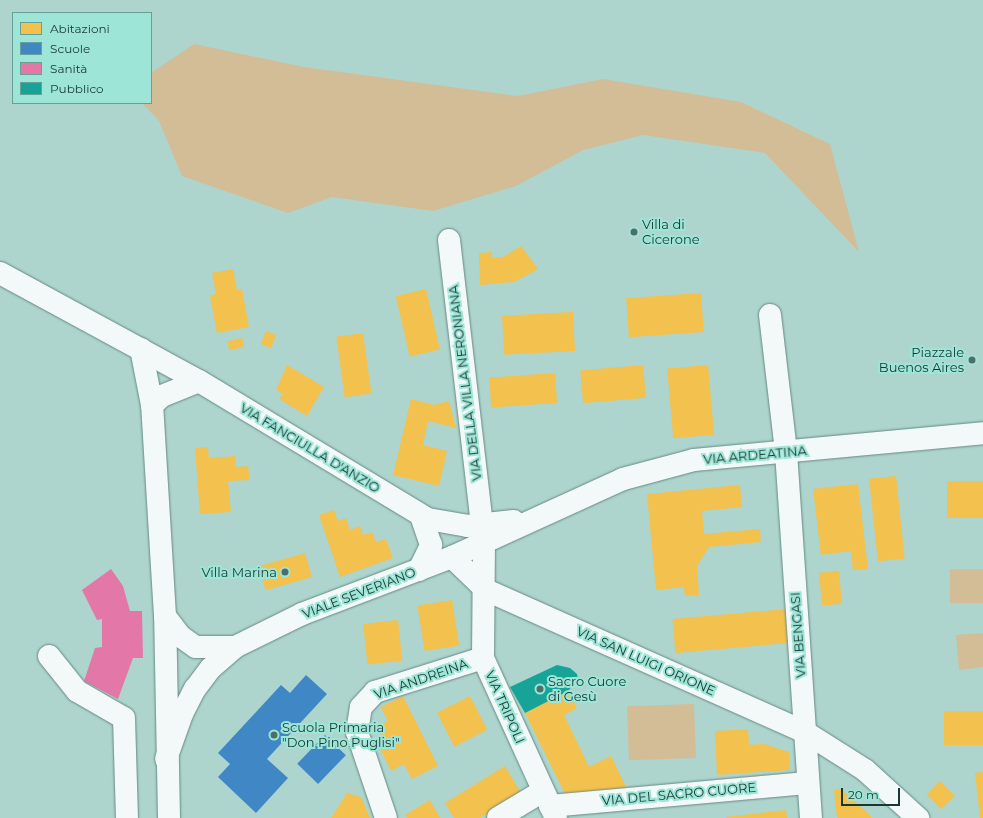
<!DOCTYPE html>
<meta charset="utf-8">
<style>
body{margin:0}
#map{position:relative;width:983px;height:818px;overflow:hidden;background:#add5cd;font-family:Montserrat,sans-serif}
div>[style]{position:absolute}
.green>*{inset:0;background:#d2bd97;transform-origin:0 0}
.homes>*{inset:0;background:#f2c14e;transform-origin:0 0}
.schools>*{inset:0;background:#3f88c5;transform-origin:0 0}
.health>*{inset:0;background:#e377a8}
.public>*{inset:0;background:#17a398}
.roads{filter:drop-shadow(0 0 1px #688983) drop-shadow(0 0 1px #688983)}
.minor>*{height:22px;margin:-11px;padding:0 11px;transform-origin:11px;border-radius:11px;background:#f3f9f8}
.major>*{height:22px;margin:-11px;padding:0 11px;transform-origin:11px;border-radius:11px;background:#f3f9f8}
.dots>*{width:11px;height:11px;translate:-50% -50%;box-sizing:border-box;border:2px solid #9de5d7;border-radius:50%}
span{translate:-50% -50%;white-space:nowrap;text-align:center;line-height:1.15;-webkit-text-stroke:4px #9de5d7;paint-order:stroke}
.poi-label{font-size:13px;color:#1a3833}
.left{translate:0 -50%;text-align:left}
.right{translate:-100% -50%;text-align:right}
.street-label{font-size:13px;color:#1a3833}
.legend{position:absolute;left:12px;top:12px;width:140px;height:92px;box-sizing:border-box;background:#9de5d7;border:1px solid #69a095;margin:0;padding:5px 7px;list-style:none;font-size:12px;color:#1a3833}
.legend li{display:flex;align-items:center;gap:8px;height:20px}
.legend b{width:20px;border:1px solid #69a095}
.scale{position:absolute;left:841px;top:788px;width:59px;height:18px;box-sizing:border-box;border:2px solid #1a3833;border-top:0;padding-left:5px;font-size:12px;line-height:14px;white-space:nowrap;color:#1a3833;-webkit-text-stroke:3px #9de5d7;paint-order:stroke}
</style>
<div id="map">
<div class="green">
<i style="clip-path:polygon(194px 44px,304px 67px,518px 96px,603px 79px,741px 102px,830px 144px,859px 252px,765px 153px,643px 135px,583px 150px,516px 186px,433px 211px,332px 197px,288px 213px,182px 176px,159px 121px,142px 103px,151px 103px,151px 73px)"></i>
<i style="left:983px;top:569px;width:34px;height:33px;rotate:90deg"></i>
<i style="clip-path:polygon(983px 633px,983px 667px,959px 670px,956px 635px)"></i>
<i style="left:694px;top:704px;width:54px;height:67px;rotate:88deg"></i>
</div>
<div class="homes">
<i style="clip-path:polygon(521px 246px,538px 269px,514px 282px,480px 285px,479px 253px,492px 252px,492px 258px,503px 257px)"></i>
<i style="clip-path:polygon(233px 269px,237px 290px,242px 289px,249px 327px,217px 333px,210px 296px,216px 294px,212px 273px)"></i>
<i style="left:426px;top:289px;width:62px;height:31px;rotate:77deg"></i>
<i style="left:701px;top:293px;width:39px;height:75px;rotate:86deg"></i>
<i style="left:573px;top:312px;width:39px;height:71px;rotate:87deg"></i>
<i style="left:266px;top:331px;width:11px;height:14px;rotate:22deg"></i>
<i style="left:363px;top:333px;width:61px;height:27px;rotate:82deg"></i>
<i style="left:242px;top:338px;width:9px;height:15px;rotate:77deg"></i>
<i style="clip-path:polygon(287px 365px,324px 387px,307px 416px,279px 399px,283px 394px,276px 390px)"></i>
<i style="left:643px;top:365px;width:33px;height:63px;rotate:85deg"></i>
<i style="left:708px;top:365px;width:70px;height:41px;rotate:85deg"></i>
<i style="left:555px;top:373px;width:30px;height:66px;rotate:86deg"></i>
<i style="clip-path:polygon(411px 399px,434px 405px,449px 401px,456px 428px,428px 421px,423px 445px,447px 451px,439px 486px,393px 475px)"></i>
<i style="clip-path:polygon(208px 447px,209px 458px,235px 456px,236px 467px,248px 466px,250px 480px,228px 481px,231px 512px,200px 514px,195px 448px)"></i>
<i style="left:896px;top:476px;width:83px;height:27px;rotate:84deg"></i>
<i style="left:983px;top:481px;width:37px;height:36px;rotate:90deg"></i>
<i style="clip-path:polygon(858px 484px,868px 569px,853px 570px,851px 551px,821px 555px,813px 489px)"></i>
<i style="clip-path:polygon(740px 485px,742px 507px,702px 511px,704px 534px,760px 529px,761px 542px,709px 547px,697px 566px,699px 595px,685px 596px,684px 587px,656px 590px,647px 494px)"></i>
<i style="clip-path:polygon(334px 510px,338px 521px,346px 518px,350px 530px,360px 526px,363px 535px,372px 532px,376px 542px,386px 539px,393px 558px,340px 577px,319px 515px)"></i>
<i style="left:305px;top:553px;width:25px;height:48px;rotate:74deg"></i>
<i style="left:839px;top:571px;width:33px;height:20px;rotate:85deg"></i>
<i style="left:452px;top:600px;width:46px;height:35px;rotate:81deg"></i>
<i style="left:787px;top:609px;width:34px;height:115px;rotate:85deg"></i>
<i style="left:398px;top:620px;width:41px;height:35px;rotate:84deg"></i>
<i style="clip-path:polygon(568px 691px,577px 708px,564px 715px,589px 767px,611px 756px,628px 791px,567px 798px,525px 713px)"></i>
<i style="clip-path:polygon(403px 696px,438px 766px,412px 779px,404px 764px,391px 771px,377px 742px,385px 741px,378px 726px,388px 721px,381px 707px)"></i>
<i style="left:470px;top:696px;width:38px;height:37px;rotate:63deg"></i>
<i style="left:983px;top:711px;width:34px;height:39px;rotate:90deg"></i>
<i style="clip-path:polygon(748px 729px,749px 745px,764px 744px,789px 752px,790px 770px,717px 775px,715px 731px)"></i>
<i style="clip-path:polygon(505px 766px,521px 793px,480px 818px,454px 818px,445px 803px)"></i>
<i style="clip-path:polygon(983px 772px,983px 818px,980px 818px,975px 773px)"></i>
<i style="left:940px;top:781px;width:21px;height:19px;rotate:45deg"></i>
<i style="clip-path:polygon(841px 789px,871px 816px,871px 818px,837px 818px,834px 790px)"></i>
<i style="clip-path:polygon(347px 793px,361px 797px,370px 818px,331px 818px)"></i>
<i style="clip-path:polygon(430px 800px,440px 818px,407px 818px,405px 815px)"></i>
<i style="clip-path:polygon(786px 810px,787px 818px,726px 818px,726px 817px)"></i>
</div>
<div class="schools">
<i style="clip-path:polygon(306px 675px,327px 694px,267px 759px,288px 778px,256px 813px,218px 777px,230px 764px,218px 753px,281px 685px,290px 693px)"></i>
<i style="left:325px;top:735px;width:29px;height:40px;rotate:44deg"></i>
</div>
<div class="health">
<i style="clip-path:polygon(111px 569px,123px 586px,130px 611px,142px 611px,143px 658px,133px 658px,118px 699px,84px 681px,95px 648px,102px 647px,102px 619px,97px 620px,82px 590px)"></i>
</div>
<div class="public">
<i style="clip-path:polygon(557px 665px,570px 668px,577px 674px,578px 680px,568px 691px,525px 713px,510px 687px)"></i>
</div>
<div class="roads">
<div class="minor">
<i style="left:449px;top:240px;width:288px;rotate:83.4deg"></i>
<i style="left:0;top:273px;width:226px;rotate:28.5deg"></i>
<i style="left:770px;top:315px;width:138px;rotate:83.3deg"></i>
<i style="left:786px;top:452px;width:367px;rotate:86.1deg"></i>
<i style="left:141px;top:349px;width:57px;rotate:78.9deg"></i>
<i style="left:484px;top:542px;width:116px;rotate:90.5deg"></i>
<i style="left:483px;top:658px;width:176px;rotate:65.5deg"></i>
<i style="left:452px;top:557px;width:47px;rotate:44.1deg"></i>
<i style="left:486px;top:590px;width:349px;rotate:24deg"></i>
<i style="left:805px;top:732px;width:71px;rotate:32.3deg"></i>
<i style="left:865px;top:770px;width:72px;rotate:42.2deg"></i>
<i style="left:49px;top:656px;width:45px;rotate:51.3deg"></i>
<i style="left:77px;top:691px;width:54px;rotate:29.9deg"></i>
<i style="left:124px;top:718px;width:100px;rotate:88.3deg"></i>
<i style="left:550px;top:806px;width:258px;rotate:-5.1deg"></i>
<i style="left:386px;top:818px;width:91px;rotate:-108.6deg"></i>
<i style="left:357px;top:732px;width:25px;rotate:-81deg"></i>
<i style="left:361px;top:707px;width:21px;rotate:-47deg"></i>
<i style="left:375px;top:692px;width:113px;rotate:-17.5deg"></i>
<i style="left:498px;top:818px;width:52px;rotate:-31deg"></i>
</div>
<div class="major">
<i style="left:419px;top:570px;width:28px;rotate:-64deg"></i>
<i style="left:431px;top:545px;width:31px;rotate:-109deg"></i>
<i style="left:165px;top:616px;width:25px;rotate:53deg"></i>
<i style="left:180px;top:636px;width:19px;rotate:35deg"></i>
<i style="left:196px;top:647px;width:39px"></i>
<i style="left:166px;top:759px;width:48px;rotate:-70.4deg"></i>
<i style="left:182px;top:714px;width:28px;rotate:-63deg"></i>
<i style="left:195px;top:689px;width:26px;rotate:-53deg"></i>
<i style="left:211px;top:668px;width:32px;rotate:-41deg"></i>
<i style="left:235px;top:647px;width:75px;rotate:-26.2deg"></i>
<i style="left:302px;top:614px;width:160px;rotate:-20.8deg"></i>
<i style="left:452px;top:557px;width:188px;rotate:-24.5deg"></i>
<i style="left:623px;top:479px;width:73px;rotate:-15deg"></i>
<i style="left:694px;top:460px;width:290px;rotate:-5.3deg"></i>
<i style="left:169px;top:818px;width:202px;rotate:-91.1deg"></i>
<i style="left:165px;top:616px;width:211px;rotate:-93.5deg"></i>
<i style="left:152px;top:405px;width:13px;rotate:-42deg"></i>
<i style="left:162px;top:396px;width:40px;rotate:-22deg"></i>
<i style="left:199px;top:381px;width:267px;rotate:31.1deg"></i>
<i style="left:428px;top:519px;width:40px;rotate:10deg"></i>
<i style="left:467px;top:526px;width:47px;rotate:-6.1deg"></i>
</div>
</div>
<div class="dots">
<i style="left:634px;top:232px;background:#4d6f69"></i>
<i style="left:972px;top:360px;background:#4d6f69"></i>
<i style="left:285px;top:572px;background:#4d6f69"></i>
<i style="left:540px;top:689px;background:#4d6f69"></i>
<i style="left:274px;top:735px;background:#4d6f69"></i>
</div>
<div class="poi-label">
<span class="left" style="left:642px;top:232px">Villa di<br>Cicerone</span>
<span class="right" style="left:964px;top:360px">Piazzale<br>Buenos Aires</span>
<span class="right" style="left:277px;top:572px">Villa Marina</span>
<span class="left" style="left:548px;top:689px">Sacro Cuore<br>di Gesù</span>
<span class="left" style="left:282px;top:735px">Scuola Primaria<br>"Don Pino Puglisi"</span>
</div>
<div class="street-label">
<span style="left:465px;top:383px;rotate:-97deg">VIA DELLA VILLA NERONIANA</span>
<span style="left:310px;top:448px;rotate:31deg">VIA FANCIULLA D'ANZIO</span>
<span style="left:755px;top:455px;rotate:-5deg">VIA ARDEATINA</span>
<span style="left:359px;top:593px;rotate:-21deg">VIALE SEVERIANO</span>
<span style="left:798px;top:635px;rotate:-94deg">VIA BENGASI</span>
<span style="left:646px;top:661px;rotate:24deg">VIA SAN LUIGI ORIONE</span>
<span style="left:421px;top:679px;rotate:-19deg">VIA ANDREINA</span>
<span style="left:505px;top:707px;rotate:66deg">VIA TRIPOLI</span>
<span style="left:679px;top:794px;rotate:-5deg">VIA DEL SACRO CUORE</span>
</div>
<ul class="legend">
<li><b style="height:11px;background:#f2c14e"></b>Abitazioni</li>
<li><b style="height:11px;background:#3f88c5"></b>Scuole</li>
<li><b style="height:11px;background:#e377a8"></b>Sanità</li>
<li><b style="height:11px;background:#17a398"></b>Pubblico</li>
</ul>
<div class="scale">20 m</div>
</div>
